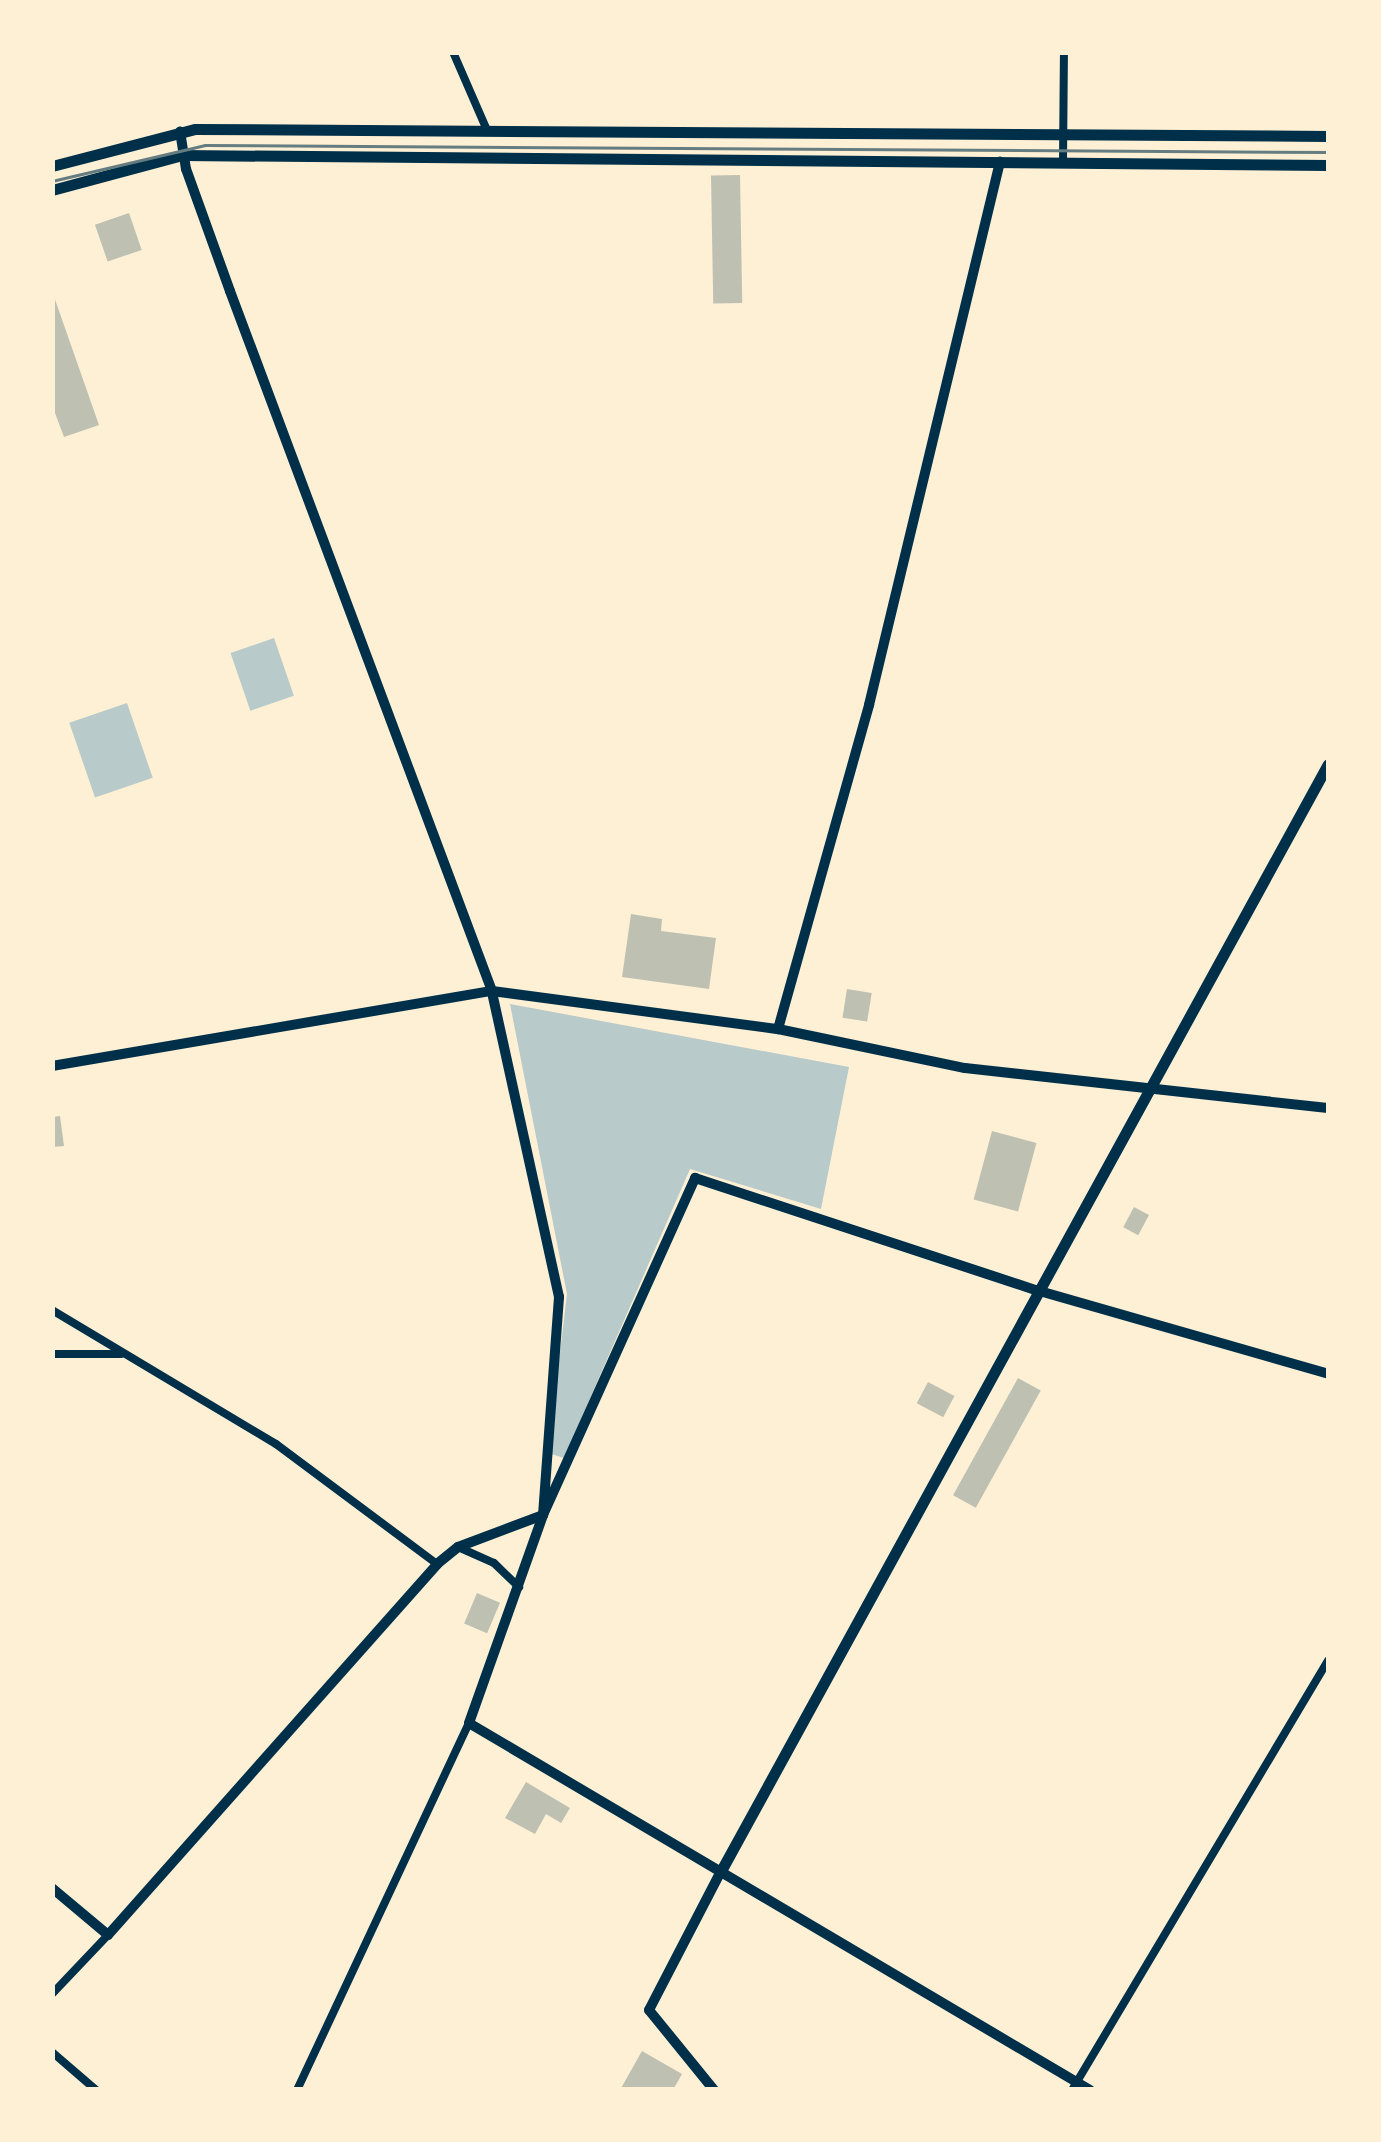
<!DOCTYPE html>
<style>
body{margin:0}
#map{position:relative;width:1381px;height:2142px;overflow:hidden;background:#fdf0d5;font-family:Mulish,sans-serif}
div>[style]{position:absolute}
.green>*{inset:0;background:#b9caca;transform-origin:0 0}
.building>*{inset:0;background:#bec0b2;transform-origin:0 0}
.minor>*{height:8px;margin:-4px;padding:0 4px;transform-origin:4px;border-radius:4px;background:#003049}
.tertiary>*{height:10px;margin:-5px;padding:0 5px;transform-origin:5px;border-radius:5px;background:#003049}
.secondary>*{height:11px;margin:-5.5px;padding:0 5.5px;transform-origin:5.5px;border-radius:5.5px;background:#003049}
.tram>*{height:2.5px;margin:-1.25px;padding:0 1.25px;transform-origin:1.25px;border-radius:1.25px;background:#657d81}
span{translate:-50% -50%;white-space:nowrap;text-align:center;line-height:1.15;-webkit-text-stroke:9px #fdf0d5;paint-order:stroke}
.frame{position:absolute;inset:0;border:55px solid #fdf0d5;pointer-events:none}
</style>
<div id="map">
<div class="green">
<i style="left:274px;top:638px;width:61px;height:46px;rotate:71deg"></i>
<i style="left:127px;top:703px;width:79px;height:61px;rotate:71deg"></i>
<i style="clip-path:polygon(510px 1004px,849px 1067px,821px 1209px,690px 1169px,564px 1458px,548px 1453px,567px 1294px)"></i>
</div>
<div class="building">
<i style="left:740px;top:175px;width:128px;height:29px;rotate:89deg"></i>
<i style="left:129px;top:213px;width:39px;height:36px;rotate:71deg"></i>
<i style="clip-path:polygon(52px 291px,99px 425px,64px 437px,52px 405px)"></i>
<i style="clip-path:polygon(631px 914px,662px 919px,661px 931px,716px 938px,709px 989px,622px 977px)"></i>
<i style="left:847px;top:989px;width:25px;height:29px;rotate:9deg"></i>
<i style="clip-path:polygon(60px 1116px,64px 1146px,52px 1147px,52px 1117px)"></i>
<i style="left:992px;top:1131px;width:46px;height:71px;rotate:15deg"></i>
<i style="left:1134px;top:1207px;width:17px;height:23px;rotate:28deg"></i>
<i style="left:1018px;top:1378px;width:26px;height:134px;rotate:29deg"></i>
<i style="left:928px;top:1382px;width:30px;height:24px;rotate:28deg"></i>
<i style="left:477px;top:1593px;width:25px;height:33px;rotate:23deg"></i>
<i style="clip-path:polygon(526px 1782px,570px 1808px,561px 1823px,546px 1814px,535px 1834px,505px 1818px)"></i>
<i style="clip-path:polygon(642px 2051px,682px 2074px,673px 2090px,620px 2090px)"></i>
</div>
<div class="minor">
<i style="left:453px;top:52px;width:83px;rotate:66.5deg"></i>
<i style="left:1063px;top:161px;width:109px;rotate:-89.5deg"></i>
<i style="left:52px;top:1310px;width:261px;rotate:30.9deg"></i>
<i style="left:276px;top:1444px;width:201px;rotate:36.7deg"></i>
<i style="left:52px;top:1354px;width:69px"></i>
<i style="left:458px;top:1547px;width:39px;rotate:24deg"></i>
<i style="left:494px;top:1563px;width:35px;rotate:44deg"></i>
<i style="left:52px;top:1994px;width:81px;rotate:-46.5deg"></i>
<i style="left:52px;top:2052px;width:58px;rotate:40.8deg"></i>
<i style="left:297px;top:2090px;width:405px;rotate:-64.9deg"></i>
<i style="left:1072px;top:2090px;width:500px;rotate:-59.2deg"></i>
</div>
<div class="tertiary">
<i style="left:778px;top:1029px;width:337px;rotate:-74.3deg"></i>
<i style="left:869px;top:705px;width:559px;rotate:-76.44deg"></i>
<i style="left:52px;top:1066px;width:446px;rotate:-9.7deg"></i>
<i style="left:492px;top:991px;width:289px;rotate:7.6deg"></i>
<i style="left:778px;top:1029px;width:191px;rotate:11.8deg"></i>
<i style="left:965px;top:1068px;width:365px;rotate:6.3deg"></i>
<i style="left:52px;top:1888px;width:73px;rotate:40deg"></i>
<i style="left:108px;top:1935px;width:496px;rotate:-48.4deg"></i>
<i style="left:437px;top:1564px;width:27px;rotate:-39deg"></i>
<i style="left:458px;top:1547px;width:91px;rotate:-20.6deg"></i>
<i style="left:543px;top:1515px;width:219px;rotate:-85.8deg"></i>
<i style="left:559px;top:1297px;width:313px;rotate:-102.4deg"></i>
<i style="left:492px;top:991px;width:747px;rotate:-110.52deg"></i>
<i style="left:230px;top:291px;width:130px;rotate:-109.8deg"></i>
<i style="left:186px;top:169px;width:38px;rotate:-99deg"></i>
<i style="left:714px;top:2090px;width:103px;rotate:-129.1deg"></i>
<i style="left:649px;top:2010px;width:159px;rotate:-62.6deg"></i>
<i style="left:1090px;top:2090px;width:721px;rotate:-149.42deg"></i>
<i style="left:469px;top:1723px;width:221px;rotate:-70.4deg"></i>
<i style="left:543px;top:1515px;width:370px;rotate:-65.7deg"></i>
<i style="left:695px;top:1178px;width:359px;rotate:18.2deg"></i>
<i style="left:1036px;top:1290px;width:304px;rotate:16deg"></i>
</div>
<div class="secondary">
<i style="left:52px;top:166px;width:148px;rotate:-14.5deg"></i>
<i style="left:195px;top:129px;width:1133px;rotate:0.35deg"></i>
<i style="left:52px;top:190px;width:135px;rotate:-15.1deg"></i>
<i style="left:182px;top:155px;width:1146px;rotate:0.5deg"></i>
<i style="left:722px;top:1869px;width:1260px;rotate:-61.26deg"></i>
</div>
<div class="tram">
<i style="left:52px;top:181px;width:157px;rotate:-13.2deg"></i>
<i style="left:205px;top:145px;width:1123px;rotate:0.36deg"></i>
</div>
<div class="frame"></div>
</div>
